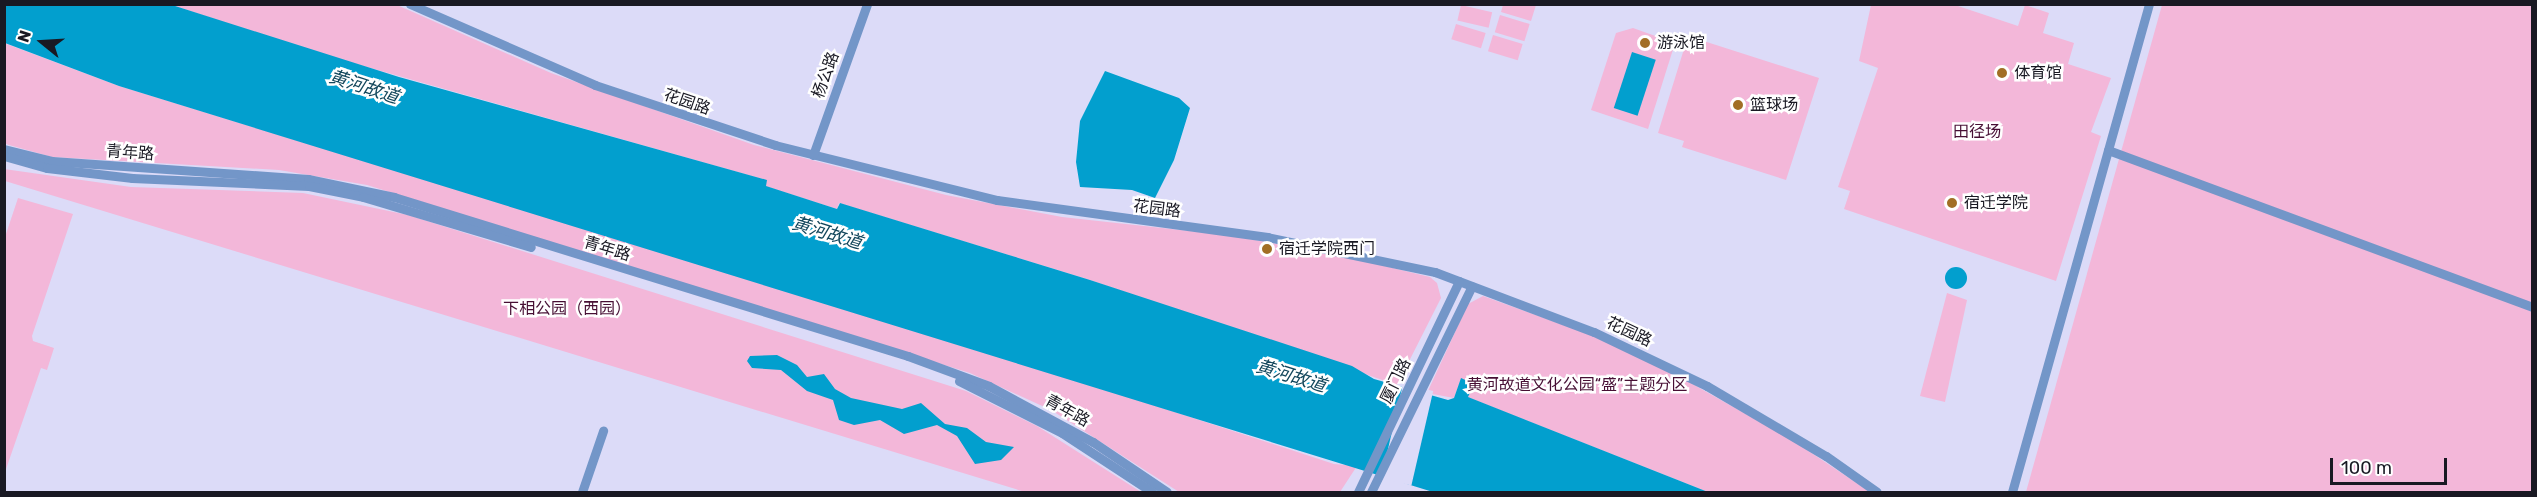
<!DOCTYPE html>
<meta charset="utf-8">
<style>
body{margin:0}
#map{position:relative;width:2537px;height:497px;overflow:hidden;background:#dcdbf8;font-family:Rubik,"Noto Sans SC",sans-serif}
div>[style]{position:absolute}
.green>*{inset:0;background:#f3b7d9;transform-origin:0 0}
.water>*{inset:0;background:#029fce;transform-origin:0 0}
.round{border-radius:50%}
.pier>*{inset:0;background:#dcdbf8;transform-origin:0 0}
.minor>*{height:9px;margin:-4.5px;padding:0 4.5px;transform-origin:4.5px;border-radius:4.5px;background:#7396c8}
.dots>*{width:16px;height:16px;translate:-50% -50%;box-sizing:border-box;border:3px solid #fff;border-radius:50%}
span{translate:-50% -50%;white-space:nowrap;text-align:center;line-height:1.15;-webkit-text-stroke:5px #fff;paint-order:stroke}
.poi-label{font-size:16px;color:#191923}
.left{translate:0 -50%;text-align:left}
.street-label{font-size:16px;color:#191923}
.park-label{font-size:16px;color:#470f34}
.water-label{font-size:18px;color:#13475c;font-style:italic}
.frame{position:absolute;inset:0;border:6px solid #191923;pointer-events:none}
.north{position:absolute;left:12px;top:12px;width:60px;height:60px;-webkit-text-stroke:4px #fff;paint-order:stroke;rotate:288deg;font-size:16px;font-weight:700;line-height:24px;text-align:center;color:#191923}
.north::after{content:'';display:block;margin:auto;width:21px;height:27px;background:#191923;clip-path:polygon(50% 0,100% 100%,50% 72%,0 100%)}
.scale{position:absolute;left:2330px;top:458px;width:117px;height:27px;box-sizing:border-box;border:3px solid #191923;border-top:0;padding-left:8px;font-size:18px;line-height:21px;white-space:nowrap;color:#191923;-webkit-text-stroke:4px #fff;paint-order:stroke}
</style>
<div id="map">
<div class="green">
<i style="clip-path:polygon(1881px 4px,1955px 5px,2018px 26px,2025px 5px,2049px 13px,2043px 33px,2074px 43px,2068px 64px,2111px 78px,2091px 132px,2101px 136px,2056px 281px,1844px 209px,1850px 191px,1838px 187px,1878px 68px,1859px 61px,1871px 5px)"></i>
<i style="clip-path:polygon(172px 5px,397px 5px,551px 73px,754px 145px,946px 195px,1062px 217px,1226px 235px,1335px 254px,1430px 277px,1437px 283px,1441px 298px,1397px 385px,1090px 280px,839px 203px,837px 209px,765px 186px,766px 180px,314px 52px)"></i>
<i style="left:1461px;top:5px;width:32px;height:16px;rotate:13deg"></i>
<i style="clip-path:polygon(1503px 5px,1503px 4px,1536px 5px,1531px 21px,1501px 12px)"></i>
<i style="clip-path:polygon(2162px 5px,2532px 5px,2532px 492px,2026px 492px)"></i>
<i style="left:1500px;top:15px;width:31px;height:18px;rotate:17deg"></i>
<i style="left:1456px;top:24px;width:31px;height:16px;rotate:17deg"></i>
<i style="clip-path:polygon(1633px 28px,1675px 43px,1648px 129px,1591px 110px,1616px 33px)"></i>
<i style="left:1493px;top:35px;width:31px;height:17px;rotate:17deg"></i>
<i style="clip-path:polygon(1688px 36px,1819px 78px,1786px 180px,1682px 147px,1684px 141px,1658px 133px)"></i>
<i style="clip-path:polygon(4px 43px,119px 86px,1046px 370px,1334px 464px,1357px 466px,1340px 492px,1179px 492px,1051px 410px,970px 373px,367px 185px,279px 170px,52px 157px,9px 145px,4px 143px)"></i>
<i style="clip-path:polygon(4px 169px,131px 187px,303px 193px,408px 215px,966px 391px,1037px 426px,1141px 492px,1025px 492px,5px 181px)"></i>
<i style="clip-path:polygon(18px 198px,73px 214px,32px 336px,33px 341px,54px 348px,47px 370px,41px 368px,5px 472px,4px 240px)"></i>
<i style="clip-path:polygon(1947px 293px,1967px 300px,1945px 402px,1920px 396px)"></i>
<i style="clip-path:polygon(1483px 296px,1594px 336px,1671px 372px,1792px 440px,1870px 492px,1708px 492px,1467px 397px,1473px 384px,1461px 379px,1454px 398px,1427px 393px,1468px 304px)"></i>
</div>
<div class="water">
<i style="clip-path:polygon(4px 5px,172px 5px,399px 77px,767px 180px,766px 186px,837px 209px,840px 203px,1090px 280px,1352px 366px,1374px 379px,1448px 400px,1454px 398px,1461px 378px,1474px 384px,1468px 397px,1708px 492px,1433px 492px,119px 86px,5px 43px)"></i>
<i style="left:1632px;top:52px;width:25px;height:59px;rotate:18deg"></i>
<i style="clip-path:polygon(1105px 71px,1179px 98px,1190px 108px,1174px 160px,1155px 198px,1132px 190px,1080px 187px,1076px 162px,1080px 121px)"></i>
<i class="round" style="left:1945px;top:267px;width:22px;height:22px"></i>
<i style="clip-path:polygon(777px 355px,797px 365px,807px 377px,824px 374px,835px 389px,851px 398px,902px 409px,921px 403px,945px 424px,967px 428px,986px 442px,1014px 447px,1001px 460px,975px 464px,957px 436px,937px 425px,904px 434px,880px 420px,854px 425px,839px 420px,833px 400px,807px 391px,781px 370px,752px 368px,747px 361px,750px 356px)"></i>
</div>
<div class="pier">
<i style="left:1403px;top:384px;width:31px;height:97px;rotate:13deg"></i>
</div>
<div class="minor">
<i style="left:410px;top:4px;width:202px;rotate:23.6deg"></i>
<i style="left:595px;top:85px;width:190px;rotate:18.4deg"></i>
<i style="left:775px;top:145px;width:229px;rotate:13.9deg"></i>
<i style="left:997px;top:200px;width:273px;rotate:7.8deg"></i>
<i style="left:1267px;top:237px;width:172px;rotate:11.8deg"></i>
<i style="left:1435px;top:272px;width:170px;rotate:20.7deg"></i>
<i style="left:1594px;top:332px;width:125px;rotate:25.5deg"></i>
<i style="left:1707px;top:386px;width:138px;rotate:30.5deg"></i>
<i style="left:1826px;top:456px;width:62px;rotate:35.2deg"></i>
<i style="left:4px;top:149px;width:49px;rotate:14deg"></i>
<i style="left:52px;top:161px;width:257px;rotate:4deg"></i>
<i style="left:308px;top:179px;width:88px;rotate:11.8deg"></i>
<i style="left:394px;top:197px;width:538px;rotate:17.19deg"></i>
<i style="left:908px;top:356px;width:86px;rotate:20.3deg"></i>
<i style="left:989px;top:386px;width:118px;rotate:28.3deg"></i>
<i style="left:1093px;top:442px;width:89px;rotate:34deg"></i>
<i style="left:2108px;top:150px;width:452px;rotate:20.3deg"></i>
<i style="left:813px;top:155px;width:160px;rotate:-70.3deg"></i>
<i style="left:4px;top:156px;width:45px;rotate:15.6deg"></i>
<i style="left:47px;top:168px;width:86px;rotate:6.7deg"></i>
<i style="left:132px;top:178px;width:177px;rotate:2.6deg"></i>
<i style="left:309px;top:186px;width:55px;rotate:11.5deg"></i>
<i style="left:363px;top:197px;width:175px;rotate:16.6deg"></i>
<i style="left:959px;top:381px;width:115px;rotate:26.8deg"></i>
<i style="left:1062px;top:433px;width:108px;rotate:33.2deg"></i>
<i style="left:582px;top:492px;width:65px;rotate:-71deg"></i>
<i style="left:1358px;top:492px;width:234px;rotate:-64.4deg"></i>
<i style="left:1371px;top:492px;width:229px;rotate:-63.9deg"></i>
<i style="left:2012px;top:492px;width:507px;rotate:-74.32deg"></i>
</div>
<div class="dots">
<i style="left:1645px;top:43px;background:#a26e25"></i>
<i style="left:2002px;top:73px;background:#a26e25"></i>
<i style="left:1738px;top:105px;background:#a26e25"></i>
<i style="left:1952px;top:203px;background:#a26e25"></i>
<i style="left:1267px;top:249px;background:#a26e25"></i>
</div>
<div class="poi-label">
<span class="left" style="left:1657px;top:43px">游泳馆</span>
<span class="left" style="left:2014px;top:73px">体育馆</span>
<span class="left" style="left:1750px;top:105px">篮球场</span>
<span class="left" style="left:1964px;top:203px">宿迁学院</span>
<span class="left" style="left:1279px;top:249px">宿迁学院西门</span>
</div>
<div class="street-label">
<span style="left:826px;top:75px;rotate:-70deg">杨公路</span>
<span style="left:687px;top:102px;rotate:19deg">花园路</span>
<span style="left:130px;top:153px;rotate:4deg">青年路</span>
<span style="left:1157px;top:209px;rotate:7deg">花园路</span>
<span style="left:607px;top:249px;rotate:17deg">青年路</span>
<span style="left:1629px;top:332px;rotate:25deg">花园路</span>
<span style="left:1396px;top:381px;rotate:-64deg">厦门路</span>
<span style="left:1067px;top:411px;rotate:29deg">青年路</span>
</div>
<div class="park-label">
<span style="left:1977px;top:132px">田径场</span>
<span style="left:567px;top:309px">下相公园（西园）</span>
<span style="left:1577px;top:385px">黄河故道文化公园“盛”主题分区</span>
</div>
<div class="water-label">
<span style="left:364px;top:87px;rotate:18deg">黄河故道</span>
<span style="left:827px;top:233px;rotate:17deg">黄河故道</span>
<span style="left:1291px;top:376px;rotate:17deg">黄河故道</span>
</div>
<div class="frame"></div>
<div class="north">N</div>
<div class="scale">100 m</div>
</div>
